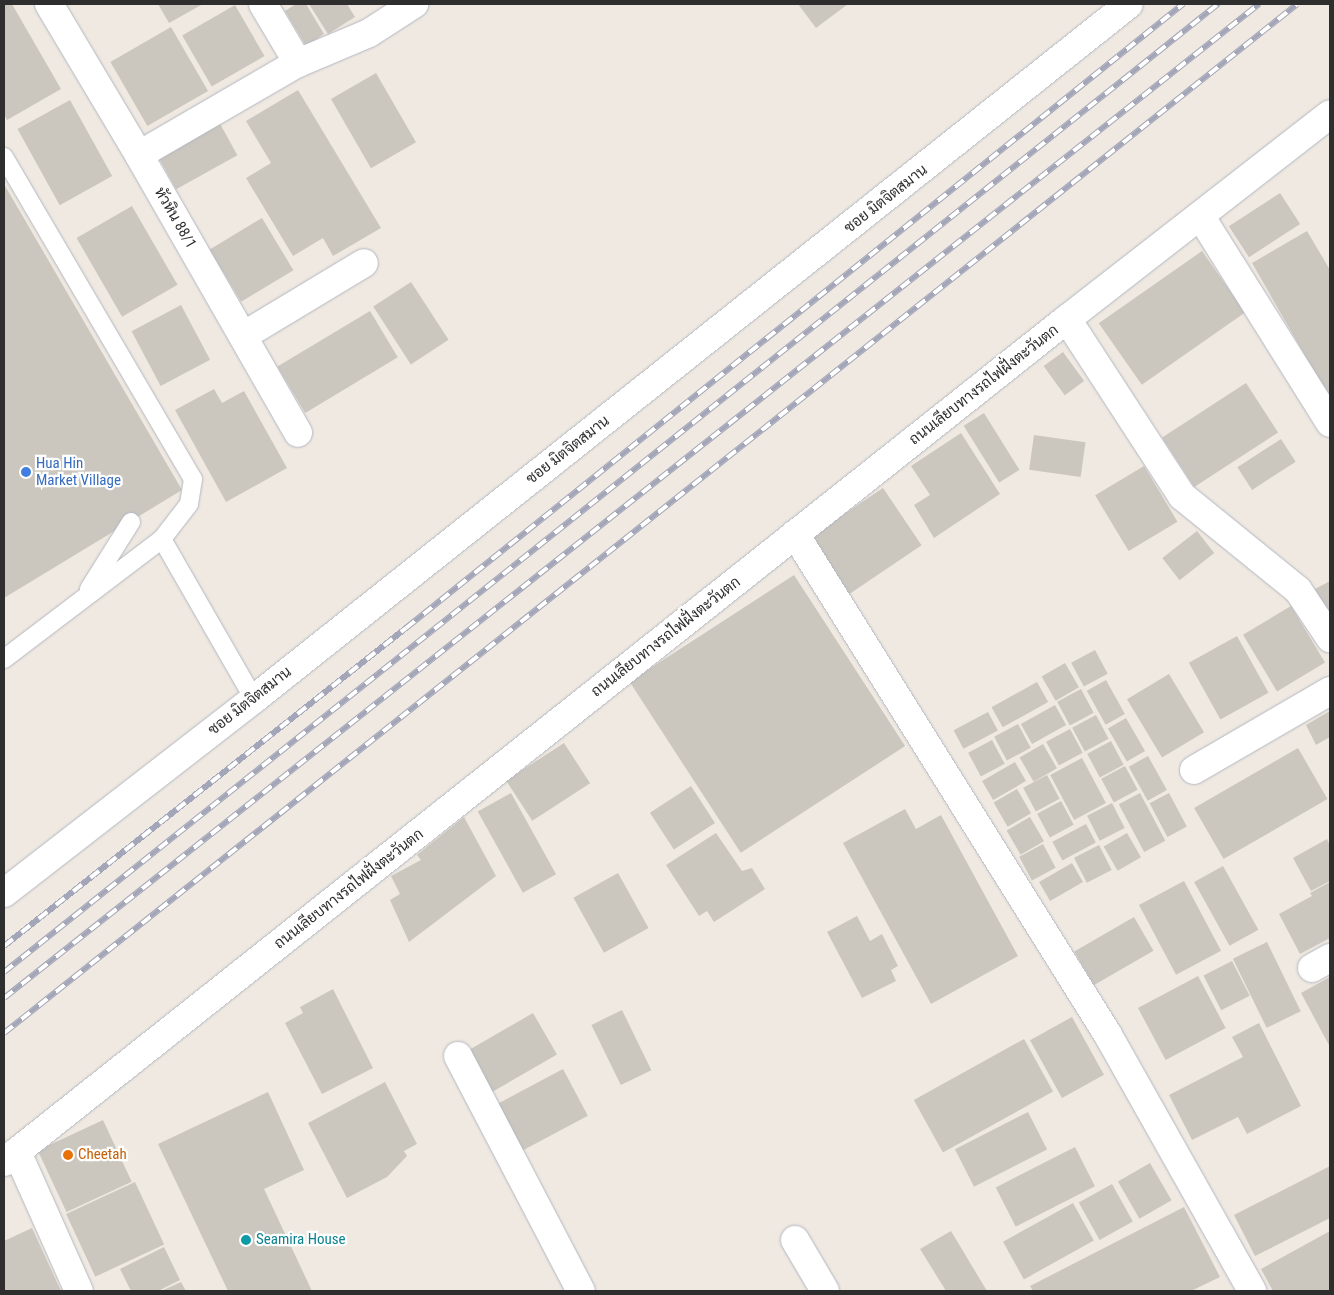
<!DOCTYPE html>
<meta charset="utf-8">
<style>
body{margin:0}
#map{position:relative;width:1334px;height:1295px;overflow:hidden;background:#efe9e1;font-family:"Roboto Condensed",Sarabun,sans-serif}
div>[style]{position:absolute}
.building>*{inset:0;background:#cbc7bf;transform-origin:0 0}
.roads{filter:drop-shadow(0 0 1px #b4b7c1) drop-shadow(0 0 1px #b4b7c1)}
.service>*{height:18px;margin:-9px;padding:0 9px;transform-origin:9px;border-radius:9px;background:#fff}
.minor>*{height:28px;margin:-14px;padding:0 14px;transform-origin:14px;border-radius:14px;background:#fff}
.rail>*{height:5.5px;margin-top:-2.75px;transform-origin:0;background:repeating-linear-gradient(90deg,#fff 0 11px,#a3a6b8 0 22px);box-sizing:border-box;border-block:1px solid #a3a6b8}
.dots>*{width:14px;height:14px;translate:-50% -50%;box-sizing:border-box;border:2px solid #fff;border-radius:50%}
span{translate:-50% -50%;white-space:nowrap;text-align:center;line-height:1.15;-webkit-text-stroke:4.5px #fff;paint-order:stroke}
.street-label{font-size:15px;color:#2e2e2e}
.shop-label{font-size:15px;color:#366cbe}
.left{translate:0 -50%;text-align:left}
.food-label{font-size:15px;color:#c56008}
.culture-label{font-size:15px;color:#0d838f}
.frame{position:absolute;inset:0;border:5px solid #2e2e2e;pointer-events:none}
</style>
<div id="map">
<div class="building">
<i style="clip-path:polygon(4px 4px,12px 4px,61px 89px,7px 120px,4px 114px)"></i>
<i style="clip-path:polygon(158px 4px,203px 4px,169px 23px)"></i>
<i style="clip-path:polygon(296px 4px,306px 4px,324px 34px,306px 46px,285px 11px)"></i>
<i style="clip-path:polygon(309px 4px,347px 4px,355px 17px,328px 34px)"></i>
<i style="clip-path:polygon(798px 4px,848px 4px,816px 28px)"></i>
<i style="left:235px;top:5px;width:59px;height:61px;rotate:60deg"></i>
<i style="left:171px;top:27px;width:74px;height:70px;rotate:60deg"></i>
<i style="left:376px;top:73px;width:80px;height:52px;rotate:60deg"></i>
<i style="clip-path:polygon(298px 90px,381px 228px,333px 256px,323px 238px,293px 256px,246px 178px,271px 163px,246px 121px)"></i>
<i style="left:70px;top:100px;width:87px;height:60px;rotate:61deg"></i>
<i style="left:219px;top:122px;width:38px;height:70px;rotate:61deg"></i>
<i style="clip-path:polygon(4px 184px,182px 490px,4px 598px)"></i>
<i style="left:1280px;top:193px;width:37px;height:61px;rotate:57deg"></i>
<i style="left:132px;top:206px;width:91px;height:64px;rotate:60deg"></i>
<i style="left:262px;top:218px;width:61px;height:61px;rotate:59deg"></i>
<i style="clip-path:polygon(1307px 231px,1330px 270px,1330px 399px,1252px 263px)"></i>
<i style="left:1202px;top:251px;width:75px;height:126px;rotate:55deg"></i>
<i style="left:411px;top:282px;width:69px;height:45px;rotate:57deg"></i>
<i style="left:181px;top:305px;width:62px;height:56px;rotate:62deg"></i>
<i style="left:370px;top:311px;width:54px;height:108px;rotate:59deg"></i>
<i style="left:1063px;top:352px;width:36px;height:24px;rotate:54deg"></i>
<i style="left:1246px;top:383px;width:59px;height:100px;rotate:57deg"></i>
<i style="clip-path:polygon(214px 389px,222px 403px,244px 391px,287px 468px,226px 502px,175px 410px)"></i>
<i style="left:984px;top:413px;width:67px;height:24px;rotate:58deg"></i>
<i style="clip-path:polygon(961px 433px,1000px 494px,934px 538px,914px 505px,930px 495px,911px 466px)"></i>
<i style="left:1034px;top:435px;width:52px;height:35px;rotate:8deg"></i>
<i style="left:1281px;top:439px;width:27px;height:52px;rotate:57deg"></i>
<i style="left:1144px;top:466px;width:65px;height:57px;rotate:59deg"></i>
<i style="left:883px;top:488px;width:69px;height:88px;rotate:56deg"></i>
<i style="left:1197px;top:531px;width:28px;height:44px;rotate:52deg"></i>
<i style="left:794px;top:575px;width:204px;height:196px;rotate:57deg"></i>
<i style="clip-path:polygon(1330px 581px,1330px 616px,1315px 589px)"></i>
<i style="left:1291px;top:606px;width:66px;height:56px;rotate:59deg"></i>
<i style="left:1237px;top:636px;width:65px;height:55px;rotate:61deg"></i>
<i style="left:1095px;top:650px;width:27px;height:27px;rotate:62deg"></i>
<i style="left:1065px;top:663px;width:28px;height:27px;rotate:60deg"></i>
<i style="left:1169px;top:674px;width:68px;height:49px;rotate:59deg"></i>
<i style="left:1106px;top:680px;width:39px;height:22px;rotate:61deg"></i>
<i style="left:1037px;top:682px;width:23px;height:52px;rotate:61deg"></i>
<i style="left:1081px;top:689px;width:27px;height:27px;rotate:62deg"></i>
<i style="left:1055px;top:705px;width:23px;height:39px;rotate:61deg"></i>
<i style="clip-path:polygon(1330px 711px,1330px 737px,1316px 745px,1306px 725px)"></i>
<i style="left:988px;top:712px;width:21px;height:39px;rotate:62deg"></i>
<i style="left:1096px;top:715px;width:27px;height:27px;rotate:62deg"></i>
<i style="left:1126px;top:718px;width:38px;height:21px;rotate:60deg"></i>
<i style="left:1018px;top:724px;width:27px;height:27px;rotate:62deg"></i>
<i style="left:1070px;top:729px;width:27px;height:27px;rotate:62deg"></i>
<i style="left:992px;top:740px;width:27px;height:27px;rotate:62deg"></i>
<i style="left:1111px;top:741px;width:27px;height:27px;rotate:62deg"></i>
<i style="left:564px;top:743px;width:48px;height:69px;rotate:57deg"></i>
<i style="left:1043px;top:744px;width:28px;height:27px;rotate:60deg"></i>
<i style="left:1298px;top:748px;width:59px;height:120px;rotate:60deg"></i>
<i style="left:1148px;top:756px;width:39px;height:22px;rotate:61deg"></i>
<i style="left:1082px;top:758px;width:51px;height:36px;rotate:62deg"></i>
<i style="left:1015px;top:762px;width:22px;height:38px;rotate:60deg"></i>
<i style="left:1125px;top:766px;width:27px;height:27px;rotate:62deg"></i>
<i style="left:1047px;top:775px;width:27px;height:27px;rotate:62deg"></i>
<i style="left:691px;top:786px;width:44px;height:49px;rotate:57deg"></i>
<i style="left:1017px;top:789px;width:28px;height:27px;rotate:60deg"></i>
<i style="left:511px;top:793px;width:93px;height:38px;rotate:61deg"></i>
<i style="left:1140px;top:793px;width:54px;height:24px;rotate:62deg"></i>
<i style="left:1169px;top:793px;width:38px;height:22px;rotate:62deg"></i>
<i style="left:1061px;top:801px;width:27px;height:27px;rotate:62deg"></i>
<i style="left:1112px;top:803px;width:28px;height:28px;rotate:63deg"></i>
<i style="clip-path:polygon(905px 809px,916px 829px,941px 815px,1018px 956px,931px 1004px,843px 843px)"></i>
<i style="clip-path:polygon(464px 817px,496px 876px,409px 942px,390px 900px,400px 894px,391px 876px,421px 860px,417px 855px)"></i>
<i style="left:1030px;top:817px;width:28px;height:27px;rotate:60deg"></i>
<i style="left:1086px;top:824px;width:21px;height:38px;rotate:62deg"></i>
<i style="clip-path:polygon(716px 833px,742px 871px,752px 868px,765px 889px,714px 922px,707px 911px,699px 916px,666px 865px)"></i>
<i style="left:1127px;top:833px;width:28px;height:27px;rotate:60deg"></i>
<i style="clip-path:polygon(1327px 839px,1330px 846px,1330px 881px,1311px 891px,1293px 858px)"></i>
<i style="left:1043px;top:844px;width:27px;height:27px;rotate:62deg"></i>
<i style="left:1099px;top:845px;width:28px;height:28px;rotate:63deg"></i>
<i style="left:1072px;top:863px;width:22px;height:38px;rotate:60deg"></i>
<i style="left:1223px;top:866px;width:73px;height:33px;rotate:61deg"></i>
<i style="left:618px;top:873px;width:63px;height:51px;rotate:61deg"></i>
<i style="left:1184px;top:881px;width:79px;height:51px;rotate:62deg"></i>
<i style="clip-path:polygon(1330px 882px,1330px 938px,1300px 954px,1279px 914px,1312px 896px,1310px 893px)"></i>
<i style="clip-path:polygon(857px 916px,870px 941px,882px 934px,898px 966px,891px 970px,896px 981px,862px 998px,827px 932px)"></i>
<i style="left:1134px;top:917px;width:39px;height:69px;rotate:60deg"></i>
<i style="left:1267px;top:942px;width:77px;height:38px;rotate:64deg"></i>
<i style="left:1232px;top:961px;width:39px;height:32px;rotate:63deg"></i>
<i style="left:1198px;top:976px;width:59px;height:68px;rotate:62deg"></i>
<i style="clip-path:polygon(1330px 977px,1330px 1047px,1301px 993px)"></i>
<i style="clip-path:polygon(333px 989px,373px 1068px,322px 1094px,285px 1023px,303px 1013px,300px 1007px)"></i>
<i style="left:622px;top:1010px;width:67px;height:34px;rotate:64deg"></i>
<i style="left:533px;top:1013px;width:48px;height:80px;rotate:60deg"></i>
<i style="left:1072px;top:1017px;width:66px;height:48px;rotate:61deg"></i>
<i style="clip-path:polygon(1259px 1023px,1301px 1106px,1247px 1134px,1238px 1117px,1192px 1140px,1169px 1095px,1243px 1057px,1232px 1037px)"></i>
<i style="left:1024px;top:1039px;width:60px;height:126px;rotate:61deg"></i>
<i style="left:563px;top:1069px;width:53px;height:82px;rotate:62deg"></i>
<i style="clip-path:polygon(385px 1082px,417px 1144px,404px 1151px,407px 1156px,387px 1177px,347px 1198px,308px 1123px)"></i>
<i style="clip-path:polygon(268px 1092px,304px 1170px,264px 1189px,312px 1291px,228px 1291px,158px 1144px)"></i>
<i style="left:1028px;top:1112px;width:42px;height:82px;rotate:63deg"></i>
<i style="left:103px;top:1120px;width:68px;height:72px;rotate:65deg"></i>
<i style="left:1075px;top:1147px;width:44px;height:89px;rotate:63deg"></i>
<i style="left:1150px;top:1163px;width:43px;height:37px;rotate:60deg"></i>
<i style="clip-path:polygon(1330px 1166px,1330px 1218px,1255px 1256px,1234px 1215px)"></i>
<i style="left:135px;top:1182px;width:69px;height:76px;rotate:65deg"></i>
<i style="left:1112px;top:1184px;width:43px;height:38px;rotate:61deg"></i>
<i style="left:1073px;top:1203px;width:43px;height:80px;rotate:61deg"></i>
<i style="clip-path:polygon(1184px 1207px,1220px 1277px,1191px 1291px,1033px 1291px,1030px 1286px)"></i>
<i style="clip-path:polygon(32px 1228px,61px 1291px,4px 1291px,4px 1241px)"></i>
<i style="clip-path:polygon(951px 1231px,987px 1291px,946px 1291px,920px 1249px)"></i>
<i style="clip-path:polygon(1330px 1231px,1330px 1291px,1273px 1291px,1261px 1269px)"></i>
<i style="clip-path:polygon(164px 1247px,180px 1280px,158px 1291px,131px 1291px,120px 1269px)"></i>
<i style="clip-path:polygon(181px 1282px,186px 1291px,161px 1291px)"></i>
</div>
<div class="roads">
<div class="service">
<i style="left:4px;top:157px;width:373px;rotate:59.6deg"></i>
<i style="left:193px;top:479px;width:25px;rotate:99deg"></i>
<i style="left:189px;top:504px;width:44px;rotate:127.6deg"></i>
<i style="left:162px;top:539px;width:198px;rotate:142.8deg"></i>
<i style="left:162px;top:539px;width:185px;rotate:60.1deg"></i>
<i style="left:89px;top:589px;width:79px;rotate:-57.9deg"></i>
</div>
<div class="minor">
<i style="left:49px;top:4px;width:176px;rotate:59.2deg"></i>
<i style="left:139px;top:155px;width:320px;rotate:60.2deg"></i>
<i style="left:263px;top:4px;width:69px;rotate:59.3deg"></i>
<i style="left:139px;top:155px;width:184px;rotate:-30.1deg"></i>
<i style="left:298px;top:63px;width:77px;rotate:-22.9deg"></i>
<i style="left:369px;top:33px;width:54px;rotate:-32.8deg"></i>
<i style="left:1201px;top:217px;width:243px;rotate:57.9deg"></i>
<i style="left:1067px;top:319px;width:211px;rotate:57deg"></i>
<i style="left:1182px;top:496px;width:149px;rotate:39deg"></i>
<i style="left:1298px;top:590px;width:58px;rotate:56.3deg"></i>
<i style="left:243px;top:336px;width:141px;rotate:-31.1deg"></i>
<i style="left:795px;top:534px;width:591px;rotate:58deg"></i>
<i style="left:1108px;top:1035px;width:294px;rotate:60.6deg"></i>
<i style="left:1194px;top:770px;width:157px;rotate:-30.2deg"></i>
<i style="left:4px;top:893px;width:316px;rotate:-37.8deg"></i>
<i style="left:254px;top:699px;width:1117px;rotate:-38.46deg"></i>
<i style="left:1312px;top:968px;width:21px;rotate:-29deg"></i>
<i style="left:458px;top:1056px;width:265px;rotate:62.4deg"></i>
<i style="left:17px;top:1152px;width:152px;rotate:66deg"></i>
<i style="left:4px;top:1162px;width:1357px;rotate:-38.42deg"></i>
<i style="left:1067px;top:319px;width:333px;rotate:-37.9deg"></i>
<i style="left:795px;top:1240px;width:59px;rotate:59.5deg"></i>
</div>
</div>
<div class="rail">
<i style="left:4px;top:946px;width:513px;rotate:-38.35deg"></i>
<i style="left:406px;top:628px;width:997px;rotate:-38.77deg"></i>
<i style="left:4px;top:972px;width:1553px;rotate:-38.57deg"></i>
<i style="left:4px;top:998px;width:1601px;rotate:-38.38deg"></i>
<i style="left:4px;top:1033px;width:1652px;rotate:-38.51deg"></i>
</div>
<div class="dots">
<i style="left:26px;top:472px;background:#3f7fe0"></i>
<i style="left:68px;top:1155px;background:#e8710a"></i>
<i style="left:246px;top:1240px;background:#0f9aa8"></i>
</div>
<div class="street-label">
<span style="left:886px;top:199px;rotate:-38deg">ซอย มิตจิตสมาน</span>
<span style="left:175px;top:218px;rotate:60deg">หัวหิน 88/1</span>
<span style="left:984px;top:385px;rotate:-38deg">ถนนเลียบทางรถไฟฝั่งตะวันตก</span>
<span style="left:568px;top:450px;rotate:-38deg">ซอย มิตจิตสมาน</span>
<span style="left:666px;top:637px;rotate:-38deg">ถนนเลียบทางรถไฟฝั่งตะวันตก</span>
<span style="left:250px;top:701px;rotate:-38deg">ซอย มิตจิตสมาน</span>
<span style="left:349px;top:889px;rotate:-38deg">ถนนเลียบทางรถไฟฝั่งตะวันตก</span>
</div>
<div class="shop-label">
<span class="left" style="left:36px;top:472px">Hua Hin<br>Market Village</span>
</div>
<div class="food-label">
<span class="left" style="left:78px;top:1155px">Cheetah</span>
</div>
<div class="culture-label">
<span class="left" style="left:256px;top:1240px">Seamira House</span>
</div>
<div class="frame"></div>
</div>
